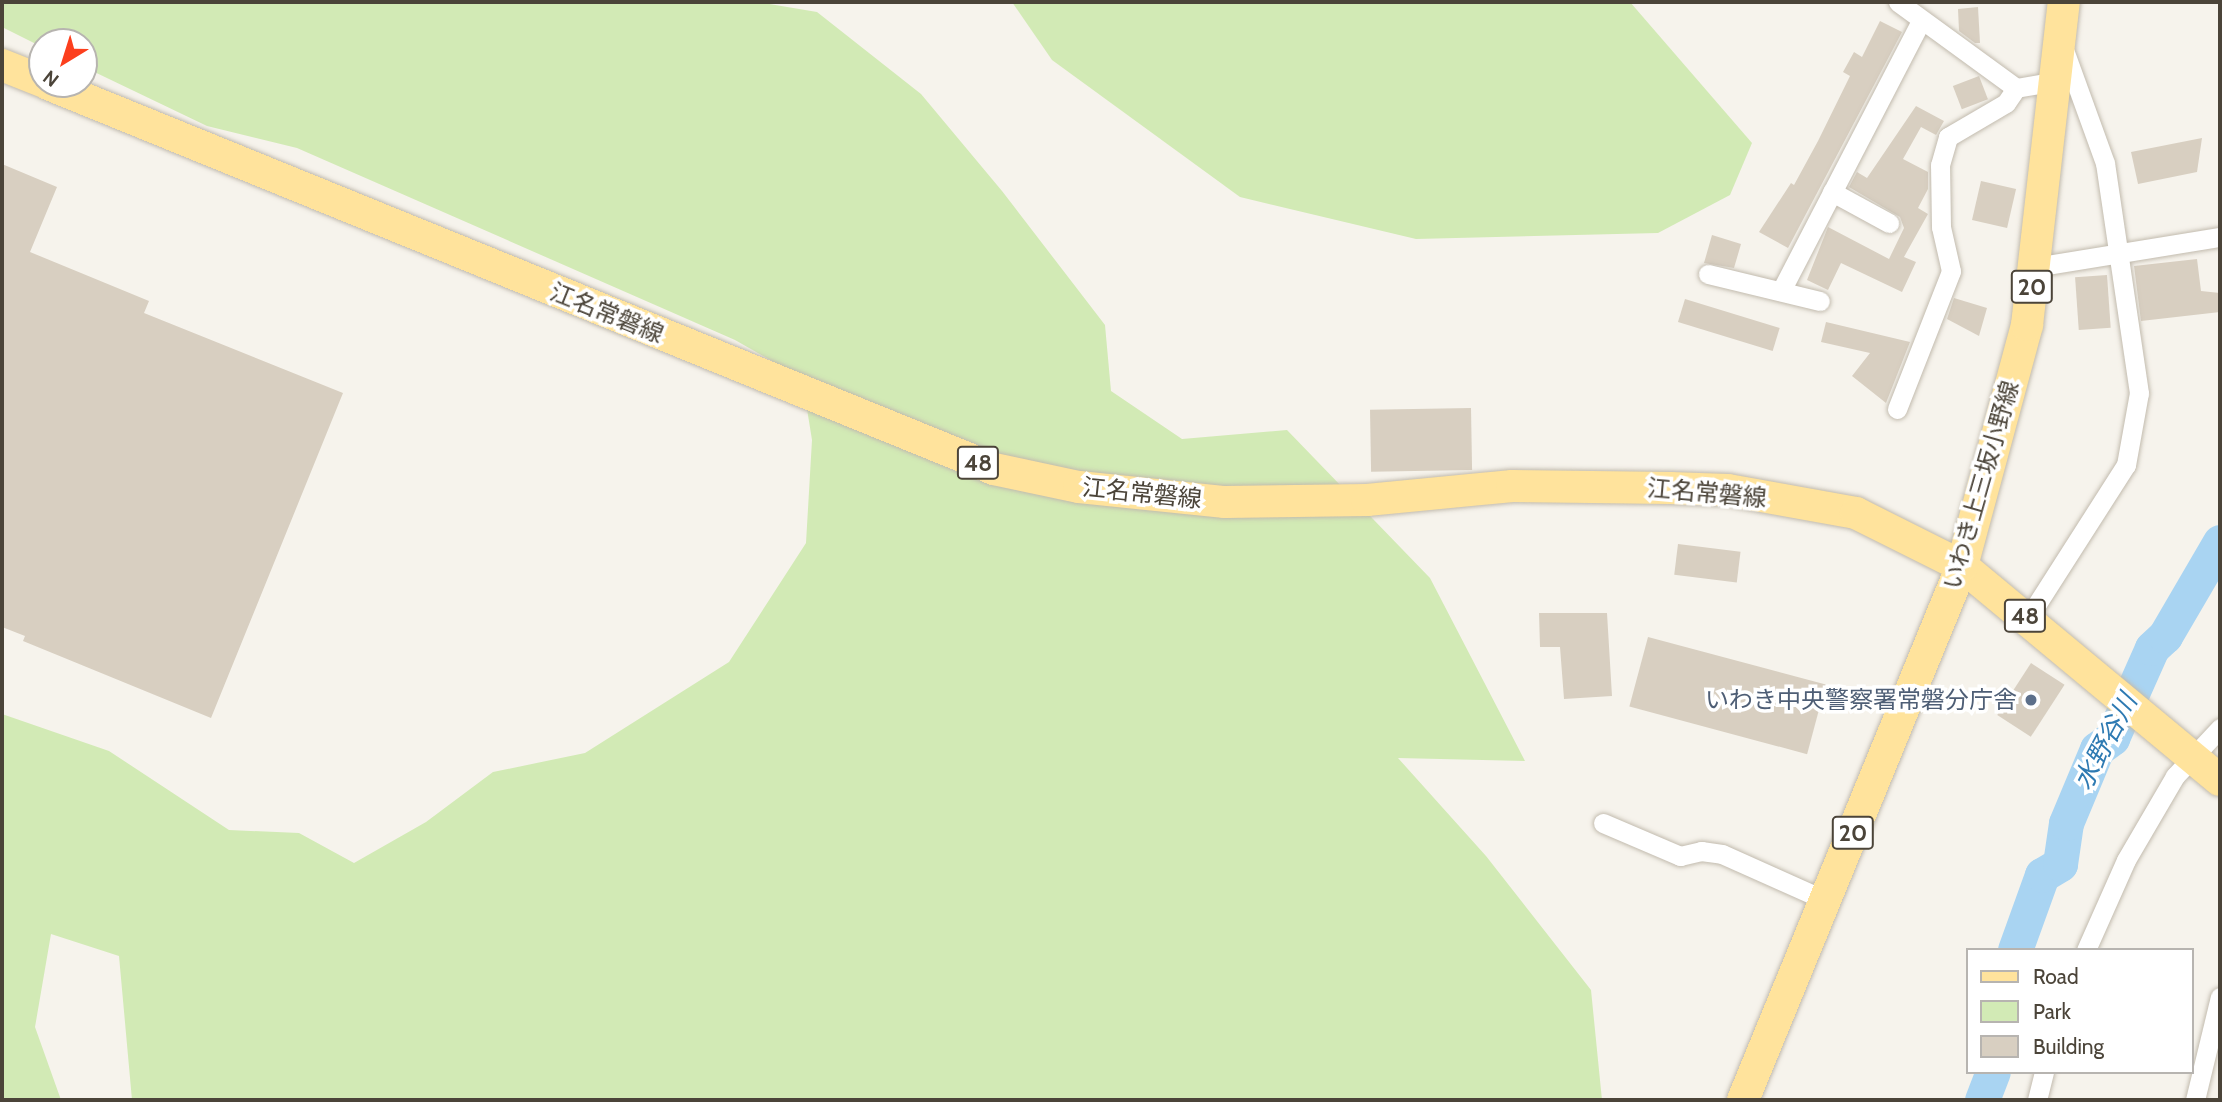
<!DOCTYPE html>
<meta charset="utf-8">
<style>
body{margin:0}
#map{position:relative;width:2222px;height:1102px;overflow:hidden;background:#f6f3ec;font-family:Cabin,"Noto Sans JP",sans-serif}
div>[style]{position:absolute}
.green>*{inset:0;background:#d2eab5}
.river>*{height:35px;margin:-17.5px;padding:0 17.5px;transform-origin:17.5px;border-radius:17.5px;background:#a9d4f2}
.building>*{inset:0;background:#d8cfc1;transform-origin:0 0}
.roads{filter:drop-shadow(0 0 2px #c2bbae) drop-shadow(0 0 2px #c2bbae)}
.minor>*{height:19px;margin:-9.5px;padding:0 9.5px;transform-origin:9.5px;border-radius:9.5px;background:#fff}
.primary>*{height:32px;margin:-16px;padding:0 16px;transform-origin:16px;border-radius:16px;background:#ffe39c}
.dots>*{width:19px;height:19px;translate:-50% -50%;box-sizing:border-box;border:4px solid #fff;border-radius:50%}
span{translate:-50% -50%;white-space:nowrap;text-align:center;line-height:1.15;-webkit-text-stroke:7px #fff;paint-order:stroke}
.shield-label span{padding:2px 5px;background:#fff;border:2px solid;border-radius:5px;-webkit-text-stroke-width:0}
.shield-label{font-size:23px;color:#4b4439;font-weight:700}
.street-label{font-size:24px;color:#4b4439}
.service-label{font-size:24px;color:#4e5e75}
.right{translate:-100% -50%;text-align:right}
.water-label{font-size:26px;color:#2e7ab2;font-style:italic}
.frame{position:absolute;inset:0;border:4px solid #4b4439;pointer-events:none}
.legend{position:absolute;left:1966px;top:948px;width:228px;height:126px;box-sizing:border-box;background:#fff;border:2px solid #b7b4b0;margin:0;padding:9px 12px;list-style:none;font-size:21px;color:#4b4439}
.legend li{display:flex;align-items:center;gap:14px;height:35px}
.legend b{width:35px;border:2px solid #b7b4b0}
.north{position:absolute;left:28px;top:28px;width:70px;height:70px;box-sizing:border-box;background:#fff;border:2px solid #b7b4b0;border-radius:50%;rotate:218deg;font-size:19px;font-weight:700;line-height:28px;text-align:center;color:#4b4439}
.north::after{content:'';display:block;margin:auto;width:24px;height:32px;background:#fc3f1d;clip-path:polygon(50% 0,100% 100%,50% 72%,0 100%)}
</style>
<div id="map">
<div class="green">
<i style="clip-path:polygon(2px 2px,758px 2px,817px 12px,921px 94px,1002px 191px,1105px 325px,1111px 391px,1182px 439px,1287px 430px,1430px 578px,1525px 761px,1398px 758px,1486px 856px,1591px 990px,1602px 1100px,132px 1100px,119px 956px,51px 934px,35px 1027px,61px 1100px,2px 1100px,2px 714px,109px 751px,229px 830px,299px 833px,354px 863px,426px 822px,493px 772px,585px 753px,729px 662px,806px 543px,812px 440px,802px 378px,735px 340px,297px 148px,207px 126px,84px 67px,84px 42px,42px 42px,42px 47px,2px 27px)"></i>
<i style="clip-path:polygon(1012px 2px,1630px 2px,1752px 143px,1730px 195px,1658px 233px,1416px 239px,1240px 197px,1052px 60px)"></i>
</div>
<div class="river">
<i style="left:2015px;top:950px;width:80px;rotate:-70.2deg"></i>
<i style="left:2042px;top:875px;width:21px;rotate:-31deg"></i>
<i style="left:2060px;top:864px;width:41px;rotate:-81.7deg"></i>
<i style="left:2066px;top:823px;width:80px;rotate:-67.3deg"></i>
<i style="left:2097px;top:749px;width:19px;rotate:-36deg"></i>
<i style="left:2112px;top:738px;width:98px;rotate:-66deg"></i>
<i style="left:2152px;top:648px;width:18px;rotate:-43deg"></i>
<i style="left:2165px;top:636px;width:109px;rotate:-59.7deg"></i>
<i style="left:1982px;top:1100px;width:30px;rotate:-69deg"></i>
</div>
<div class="building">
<i style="clip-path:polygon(1978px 7px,1980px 43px,1975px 43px,1959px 31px,1958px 9px)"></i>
<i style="clip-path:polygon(1880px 21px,1902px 32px,1788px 248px,1759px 232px,1791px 183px,1794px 185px,1818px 141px,1850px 76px,1843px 72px,1854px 52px,1862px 57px)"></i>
<i style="left:1979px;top:76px;width:25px;height:28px;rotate:69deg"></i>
<i style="clip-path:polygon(1916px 106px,1944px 121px,1936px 135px,1921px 127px,1903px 159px,1928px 172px,1928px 189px,1918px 208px,1928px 214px,1904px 257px,1916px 262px,1902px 292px,1841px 263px,1828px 290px,1807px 280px,1828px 227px,1889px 259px,1904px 228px,1900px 217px,1849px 187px,1857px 172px,1867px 178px)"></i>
<i style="clip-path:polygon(2202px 138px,2197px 172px,2138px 184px,2131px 152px)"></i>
<i style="clip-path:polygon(2px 164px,57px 187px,30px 252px,149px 301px,144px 313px,343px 393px,211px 718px,23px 641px,25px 636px,2px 627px)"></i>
<i style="left:1981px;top:181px;width:36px;height:40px;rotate:13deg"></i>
<i style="clip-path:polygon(1712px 235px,1741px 244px,1734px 268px,1704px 263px)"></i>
<i style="clip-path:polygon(2197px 259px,2201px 291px,2220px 293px,2220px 312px,2141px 321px,2134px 266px)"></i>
<i style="left:2107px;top:275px;width:53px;height:32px;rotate:86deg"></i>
<i style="clip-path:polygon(1954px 298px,1987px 308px,1979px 336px,1947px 319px)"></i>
<i style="left:1685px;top:299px;width:99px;height:24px;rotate:17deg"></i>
<i style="clip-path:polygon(1826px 322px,1910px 342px,1886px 403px,1852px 376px,1870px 353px,1821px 342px)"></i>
<i style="left:1471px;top:408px;width:62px;height:101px;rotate:89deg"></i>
<i style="left:1678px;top:544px;width:63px;height:31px;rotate:7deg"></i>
<i style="clip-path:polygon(1539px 613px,1607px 613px,1612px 696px,1564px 699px,1560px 647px,1540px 647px)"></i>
<i style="left:1648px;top:637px;width:184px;height:72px;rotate:15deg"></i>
<i style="left:2031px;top:663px;width:40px;height:62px;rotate:33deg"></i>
</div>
<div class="roads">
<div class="minor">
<i style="left:1898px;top:2px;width:146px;rotate:36.1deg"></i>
<i style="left:2016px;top:88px;width:42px;rotate:-9.7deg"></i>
<i style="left:1832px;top:192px;width:65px;rotate:28.5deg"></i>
<i style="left:2034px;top:267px;width:188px;rotate:-9.2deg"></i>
<i style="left:1708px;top:274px;width:115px;rotate:13.6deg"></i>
<i style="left:1781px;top:291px;width:304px;rotate:-62.6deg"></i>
<i style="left:1897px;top:409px;width:148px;rotate:-68.6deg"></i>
<i style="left:1951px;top:271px;width:45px;rotate:-102.8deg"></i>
<i style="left:1941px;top:227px;width:62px;rotate:-90.9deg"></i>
<i style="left:1940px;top:165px;width:29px;rotate:-74deg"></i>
<i style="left:1948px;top:137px;width:67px;rotate:-30.4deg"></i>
<i style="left:2006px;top:103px;width:18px;rotate:-56deg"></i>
<i style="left:2028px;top:618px;width:182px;rotate:-57.4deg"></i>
<i style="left:2126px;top:465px;width:73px;rotate:-79.8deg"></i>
<i style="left:2139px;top:393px;width:232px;rotate:-98.4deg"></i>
<i style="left:2105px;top:163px;width:127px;rotate:-109.9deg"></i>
<i style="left:1603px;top:823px;width:84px;rotate:23.2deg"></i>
<i style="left:1680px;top:856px;width:22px;rotate:-13deg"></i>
<i style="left:1701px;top:851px;width:21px;rotate:8deg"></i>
<i style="left:1722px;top:854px;width:113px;rotate:24.1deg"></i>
<i style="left:2086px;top:950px;width:98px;rotate:-66deg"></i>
<i style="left:2126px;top:860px;width:97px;rotate:-59.7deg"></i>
<i style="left:2175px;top:776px;width:66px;rotate:-46.8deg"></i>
<i style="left:2037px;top:1100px;width:29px;rotate:-76deg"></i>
<i style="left:2195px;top:1100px;width:106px;rotate:-76.4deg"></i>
</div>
<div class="primary">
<i style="left:2px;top:65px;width:43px;rotate:21.8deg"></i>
<i style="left:48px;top:84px;width:1021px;rotate:22.15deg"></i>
<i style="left:994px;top:469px;width:87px;rotate:12deg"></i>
<i style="left:1079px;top:487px;width:147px;rotate:5.9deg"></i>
<i style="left:1225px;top:502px;width:142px;rotate:-0.8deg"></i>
<i style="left:1367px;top:500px;width:146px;rotate:-5.5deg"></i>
<i style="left:1512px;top:486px;width:158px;rotate:0.7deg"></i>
<i style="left:1670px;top:488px;width:58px;rotate:2deg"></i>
<i style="left:1728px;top:490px;width:130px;rotate:10.2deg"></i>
<i style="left:1856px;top:513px;width:119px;rotate:26.6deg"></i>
<i style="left:1962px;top:566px;width:335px;rotate:39.7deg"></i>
<i style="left:1743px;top:1100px;width:577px;rotate:-67.7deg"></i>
<i style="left:1962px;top:566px;width:250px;rotate:-74.9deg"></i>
<i style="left:2027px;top:325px;width:325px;rotate:-83.5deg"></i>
</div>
</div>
<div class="dots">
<i style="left:2031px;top:700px;background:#5c6f8a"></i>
</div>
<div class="shield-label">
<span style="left:2032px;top:287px">20</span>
<span style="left:978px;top:463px">48</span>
<span style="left:2025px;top:616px">48</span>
<span style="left:1853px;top:833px">20</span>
</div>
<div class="street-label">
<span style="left:607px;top:313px;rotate:22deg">江名常磐線</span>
<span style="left:1981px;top:485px;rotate:-74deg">いわき上三坂小野線</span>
<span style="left:1142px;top:493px;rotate:6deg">江名常磐線</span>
<span style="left:1707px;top:493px;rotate:5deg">江名常磐線</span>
</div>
<div class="service-label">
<span class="right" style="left:2017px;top:700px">いわき中央警察署常磐分庁舎</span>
</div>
<div class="water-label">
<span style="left:2106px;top:742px;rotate:-62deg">水野谷川</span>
</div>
<div class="frame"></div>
<ul class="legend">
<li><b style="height:9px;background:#ffe39c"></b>Road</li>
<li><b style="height:19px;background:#d2eab5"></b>Park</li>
<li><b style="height:19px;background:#d8cfc1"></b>Building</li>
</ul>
<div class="north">N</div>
</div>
